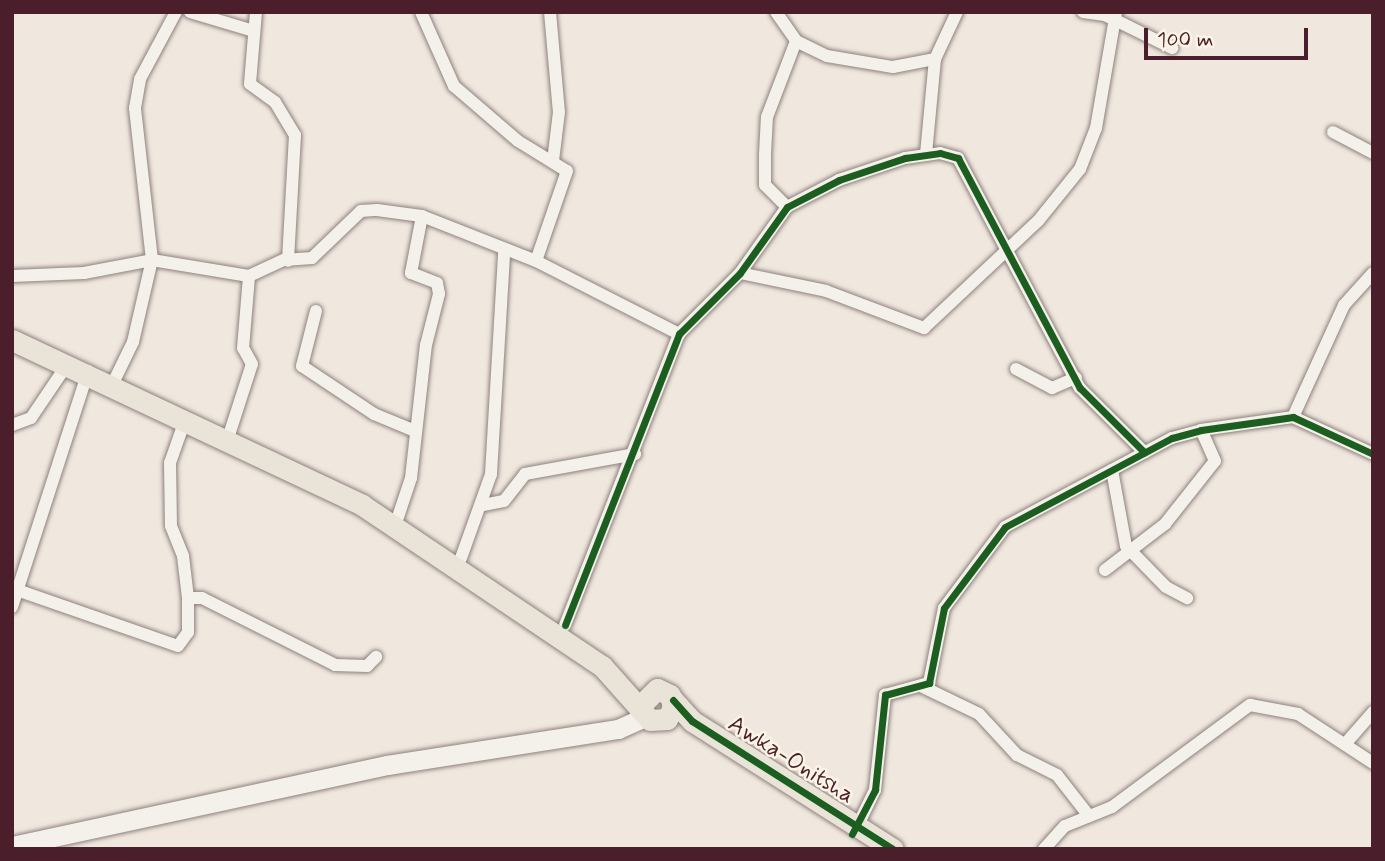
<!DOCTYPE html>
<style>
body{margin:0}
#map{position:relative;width:1385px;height:861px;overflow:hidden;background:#f0e7de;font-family:Mynerve,sans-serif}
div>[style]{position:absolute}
.roads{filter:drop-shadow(0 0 2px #8d817f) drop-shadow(0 0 2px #8d817f)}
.minor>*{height:12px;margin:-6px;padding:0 6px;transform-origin:6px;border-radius:6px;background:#f4f0ea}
.secondary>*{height:19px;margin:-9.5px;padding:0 9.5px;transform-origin:9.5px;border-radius:9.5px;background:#f4f0ea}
.primary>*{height:21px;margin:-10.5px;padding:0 10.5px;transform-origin:10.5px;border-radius:10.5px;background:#eae4d8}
.cycleway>*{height:7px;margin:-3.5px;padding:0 3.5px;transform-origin:3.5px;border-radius:3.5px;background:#1b5e20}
span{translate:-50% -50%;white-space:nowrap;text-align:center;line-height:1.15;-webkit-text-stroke:5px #fcf5e5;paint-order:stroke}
.street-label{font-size:24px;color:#4a1f2b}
.frame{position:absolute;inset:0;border:14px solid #4a1f2b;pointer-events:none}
.scale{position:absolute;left:1144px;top:28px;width:164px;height:32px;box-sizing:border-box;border:4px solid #4a1f2b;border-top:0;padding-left:9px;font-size:21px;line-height:24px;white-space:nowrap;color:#4a1f2b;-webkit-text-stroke:5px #fcf5e5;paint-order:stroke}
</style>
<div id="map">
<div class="roads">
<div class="minor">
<i style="left:190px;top:12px;width:63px;rotate:16.7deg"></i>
<i style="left:256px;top:12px;width:72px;rotate:94.8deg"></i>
<i style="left:250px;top:84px;width:31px;rotate:36deg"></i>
<i style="left:275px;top:102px;width:39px;rotate:59deg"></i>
<i style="left:295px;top:135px;width:126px;rotate:93.2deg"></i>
<i style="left:421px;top:12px;width:81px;rotate:66deg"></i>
<i style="left:454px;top:86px;width:84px;rotate:40.7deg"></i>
<i style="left:518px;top:141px;width:57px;rotate:31.5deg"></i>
<i style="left:567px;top:171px;width:95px;rotate:109deg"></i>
<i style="left:550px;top:12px;width:100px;rotate:84.9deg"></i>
<i style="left:559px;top:112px;width:49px;rotate:97deg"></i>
<i style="left:776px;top:12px;width:35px;rotate:55deg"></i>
<i style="left:796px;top:41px;width:34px;rotate:26deg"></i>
<i style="left:827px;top:56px;width:67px;rotate:9.5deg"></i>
<i style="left:893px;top:67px;width:43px;rotate:-10.8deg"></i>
<i style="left:1083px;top:12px;width:22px;rotate:8deg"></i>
<i style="left:1105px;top:15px;width:75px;rotate:26.2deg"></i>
<i style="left:1333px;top:132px;width:45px;rotate:27.7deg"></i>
<i style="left:926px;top:154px;width:95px;rotate:-84.6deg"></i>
<i style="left:935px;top:59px;width:52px;rotate:-64.9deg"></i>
<i style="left:787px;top:207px;width:31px;rotate:-135deg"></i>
<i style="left:765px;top:185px;width:31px;rotate:-90deg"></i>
<i style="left:765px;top:154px;width:37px;rotate:-87deg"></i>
<i style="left:767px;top:117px;width:81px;rotate:-69.1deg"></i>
<i style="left:740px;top:273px;width:88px;rotate:11.8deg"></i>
<i style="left:826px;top:291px;width:105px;rotate:20.7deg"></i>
<i style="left:924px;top:328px;width:156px;rotate:-43.2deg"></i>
<i style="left:1038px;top:221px;width:67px;rotate:-51.1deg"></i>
<i style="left:1080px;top:169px;width:44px;rotate:-68.7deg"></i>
<i style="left:1096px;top:128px;width:118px;rotate:-80.2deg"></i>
<i style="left:12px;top:276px;width:72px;rotate:-2.4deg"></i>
<i style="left:84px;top:273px;width:69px;rotate:-10.8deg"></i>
<i style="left:152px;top:260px;width:98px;rotate:9.4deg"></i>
<i style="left:249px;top:276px;width:38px;rotate:-25deg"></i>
<i style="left:284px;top:260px;width:28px;rotate:-4deg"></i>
<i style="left:312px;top:258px;width:68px;rotate:-43.8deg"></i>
<i style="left:361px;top:211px;width:16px;rotate:-4deg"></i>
<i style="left:377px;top:210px;width:45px;rotate:7.6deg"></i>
<i style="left:422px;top:216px;width:123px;rotate:21.5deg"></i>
<i style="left:536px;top:261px;width:161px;rotate:27deg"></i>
<i style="left:316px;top:311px;width:57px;rotate:104.3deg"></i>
<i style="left:302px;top:366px;width:87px;rotate:33.7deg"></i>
<i style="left:374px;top:414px;width:44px;rotate:22.5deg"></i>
<i style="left:1016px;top:369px;width:41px;rotate:27.8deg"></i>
<i style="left:1052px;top:388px;width:26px;rotate:-23deg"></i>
<i style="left:114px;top:381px;width:43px;rotate:-64deg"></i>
<i style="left:133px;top:342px;width:84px;rotate:-77deg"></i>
<i style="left:152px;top:260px;width:153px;rotate:-96.4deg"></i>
<i style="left:135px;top:108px;width:29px;rotate:-80deg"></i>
<i style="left:140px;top:79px;width:76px;rotate:-61.8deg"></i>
<i style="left:1293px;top:417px;width:123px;rotate:-65.5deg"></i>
<i style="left:1344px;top:305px;width:43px;rotate:-47.8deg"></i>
<i style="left:184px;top:423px;width:42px;rotate:109.3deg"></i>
<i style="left:170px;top:463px;width:63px;rotate:89.1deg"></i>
<i style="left:171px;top:526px;width:32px;rotate:68deg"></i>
<i style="left:183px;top:556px;width:42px;rotate:83.2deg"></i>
<i style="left:12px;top:425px;width:20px;rotate:-20deg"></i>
<i style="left:31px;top:418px;width:59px;rotate:-56deg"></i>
<i style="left:230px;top:432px;width:71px;rotate:-72.1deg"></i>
<i style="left:252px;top:364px;width:18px;rotate:-119deg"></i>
<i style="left:243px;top:348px;width:72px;rotate:-85.2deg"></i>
<i style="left:1112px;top:470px;width:77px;rotate:79.6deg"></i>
<i style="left:1126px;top:546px;width:57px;rotate:45.7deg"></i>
<i style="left:1166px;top:587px;width:24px;rotate:28deg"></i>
<i style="left:483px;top:505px;width:21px;rotate:-11deg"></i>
<i style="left:504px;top:501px;width:34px;rotate:-52deg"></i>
<i style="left:525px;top:474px;width:112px;rotate:-10.3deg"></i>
<i style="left:398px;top:517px;width:41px;rotate:-71.6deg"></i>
<i style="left:411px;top:478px;width:134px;rotate:-83.6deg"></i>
<i style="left:426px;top:345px;width:53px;rotate:-75.7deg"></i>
<i style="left:439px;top:294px;width:11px;rotate:-100deg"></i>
<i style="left:437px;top:283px;width:28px;rotate:-159deg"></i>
<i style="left:411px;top:273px;width:58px;rotate:-79.1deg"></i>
<i style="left:461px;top:558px;width:89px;rotate:-70.3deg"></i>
<i style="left:491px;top:474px;width:221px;rotate:-86.6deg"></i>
<i style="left:1105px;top:570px;width:76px;rotate:-37.5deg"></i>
<i style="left:1165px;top:524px;width:80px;rotate:-51.6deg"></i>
<i style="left:1215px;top:461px;width:34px;rotate:-114deg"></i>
<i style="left:17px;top:590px;width:170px;rotate:19.2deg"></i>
<i style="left:178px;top:646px;width:17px;rotate:-54deg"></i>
<i style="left:188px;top:632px;width:34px;rotate:-90deg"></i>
<i style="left:188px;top:598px;width:14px"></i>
<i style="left:202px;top:598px;width:149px;rotate:26.7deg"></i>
<i style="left:335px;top:665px;width:32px;rotate:2deg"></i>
<i style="left:367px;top:666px;width:13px;rotate:-45deg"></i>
<i style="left:12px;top:607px;width:248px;rotate:-72.1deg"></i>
<i style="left:565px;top:625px;width:313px;rotate:-68.6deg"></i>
<i style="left:679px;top:334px;width:86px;rotate:-45deg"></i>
<i style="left:740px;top:273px;width:81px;rotate:-54.5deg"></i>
<i style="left:787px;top:207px;width:59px;rotate:-27.4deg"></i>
<i style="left:839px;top:180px;width:70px;rotate:-18.4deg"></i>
<i style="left:905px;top:158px;width:35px;rotate:-8deg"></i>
<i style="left:940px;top:153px;width:19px;rotate:16deg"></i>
<i style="left:958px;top:158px;width:260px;rotate:62.1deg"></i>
<i style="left:1080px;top:388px;width:91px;rotate:45deg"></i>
<i style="left:923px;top:687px;width:62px;rotate:25.7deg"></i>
<i style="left:979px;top:714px;width:56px;rotate:47.2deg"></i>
<i style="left:1017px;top:755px;width:45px;rotate:26.6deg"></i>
<i style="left:1057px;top:775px;width:52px;rotate:52deg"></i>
<i style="left:1346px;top:743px;width:41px;rotate:-48.9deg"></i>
<i style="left:855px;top:831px;width:46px;rotate:-64deg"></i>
<i style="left:875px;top:790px;width:96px;rotate:-84deg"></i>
<i style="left:885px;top:695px;width:46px;rotate:-15.3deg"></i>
<i style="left:929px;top:683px;width:76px;rotate:-78.7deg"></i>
<i style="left:944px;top:608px;width:101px;rotate:-53deg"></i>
<i style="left:1005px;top:527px;width:189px;rotate:-28.1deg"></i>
<i style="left:1172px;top:438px;width:30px;rotate:-15deg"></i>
<i style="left:1201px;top:430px;width:93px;rotate:-8deg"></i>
<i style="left:1293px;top:417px;width:88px;rotate:24.8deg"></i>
<i style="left:1044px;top:849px;width:31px;rotate:-48deg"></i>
<i style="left:1065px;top:826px;width:51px;rotate:-22deg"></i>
<i style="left:1112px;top:807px;width:172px;rotate:-36.5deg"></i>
<i style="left:1250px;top:705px;width:49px;rotate:10.6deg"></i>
<i style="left:1298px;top:714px;width:90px;rotate:33.2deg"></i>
</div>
<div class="secondary">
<i style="left:12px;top:846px;width:384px;rotate:-12.2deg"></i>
<i style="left:387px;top:765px;width:234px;rotate:-8.9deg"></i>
<i style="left:618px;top:729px;width:30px;rotate:-24deg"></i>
</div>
<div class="primary">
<i style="left:12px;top:340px;width:387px;rotate:25.2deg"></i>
<i style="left:362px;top:505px;width:289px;rotate:33.9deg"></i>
<i style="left:602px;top:666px;width:72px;rotate:48.4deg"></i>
<i style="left:650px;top:720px;width:17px;rotate:-3deg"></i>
<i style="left:667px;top:719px;width:13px;rotate:-63deg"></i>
<i style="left:673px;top:707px;width:12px;rotate:-104deg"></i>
<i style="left:670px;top:695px;width:14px;rotate:-155deg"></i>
<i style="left:657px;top:689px;width:23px;rotate:135deg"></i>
<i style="left:673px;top:700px;width:28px;rotate:48deg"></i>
<i style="left:692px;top:721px;width:238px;rotate:32.5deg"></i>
</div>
</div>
<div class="cycleway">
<i style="left:565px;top:625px;width:313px;rotate:-68.6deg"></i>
<i style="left:679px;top:334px;width:86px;rotate:-45deg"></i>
<i style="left:740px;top:273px;width:81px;rotate:-54.5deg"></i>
<i style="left:787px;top:207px;width:59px;rotate:-27.4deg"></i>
<i style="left:839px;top:180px;width:70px;rotate:-18.4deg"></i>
<i style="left:905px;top:158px;width:35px;rotate:-8deg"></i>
<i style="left:940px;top:153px;width:19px;rotate:16deg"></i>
<i style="left:958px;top:158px;width:260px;rotate:62.1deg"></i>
<i style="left:1080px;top:388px;width:91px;rotate:45deg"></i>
<i style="left:673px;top:700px;width:28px;rotate:48deg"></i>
<i style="left:692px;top:721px;width:238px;rotate:32.5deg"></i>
<i style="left:852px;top:834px;width:50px;rotate:-62.4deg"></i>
<i style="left:875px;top:790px;width:96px;rotate:-84deg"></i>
<i style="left:885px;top:695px;width:46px;rotate:-15.3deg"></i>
<i style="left:929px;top:683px;width:76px;rotate:-78.7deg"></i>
<i style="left:944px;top:608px;width:101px;rotate:-53deg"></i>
<i style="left:1005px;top:527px;width:189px;rotate:-28.1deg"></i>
<i style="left:1172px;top:438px;width:30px;rotate:-15deg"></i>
<i style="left:1201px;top:430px;width:93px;rotate:-8deg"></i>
<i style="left:1293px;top:417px;width:88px;rotate:24.8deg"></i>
</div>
<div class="street-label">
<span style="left:791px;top:760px;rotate:32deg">Awka-Onitsha</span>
</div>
<div class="frame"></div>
<div class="scale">100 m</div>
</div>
